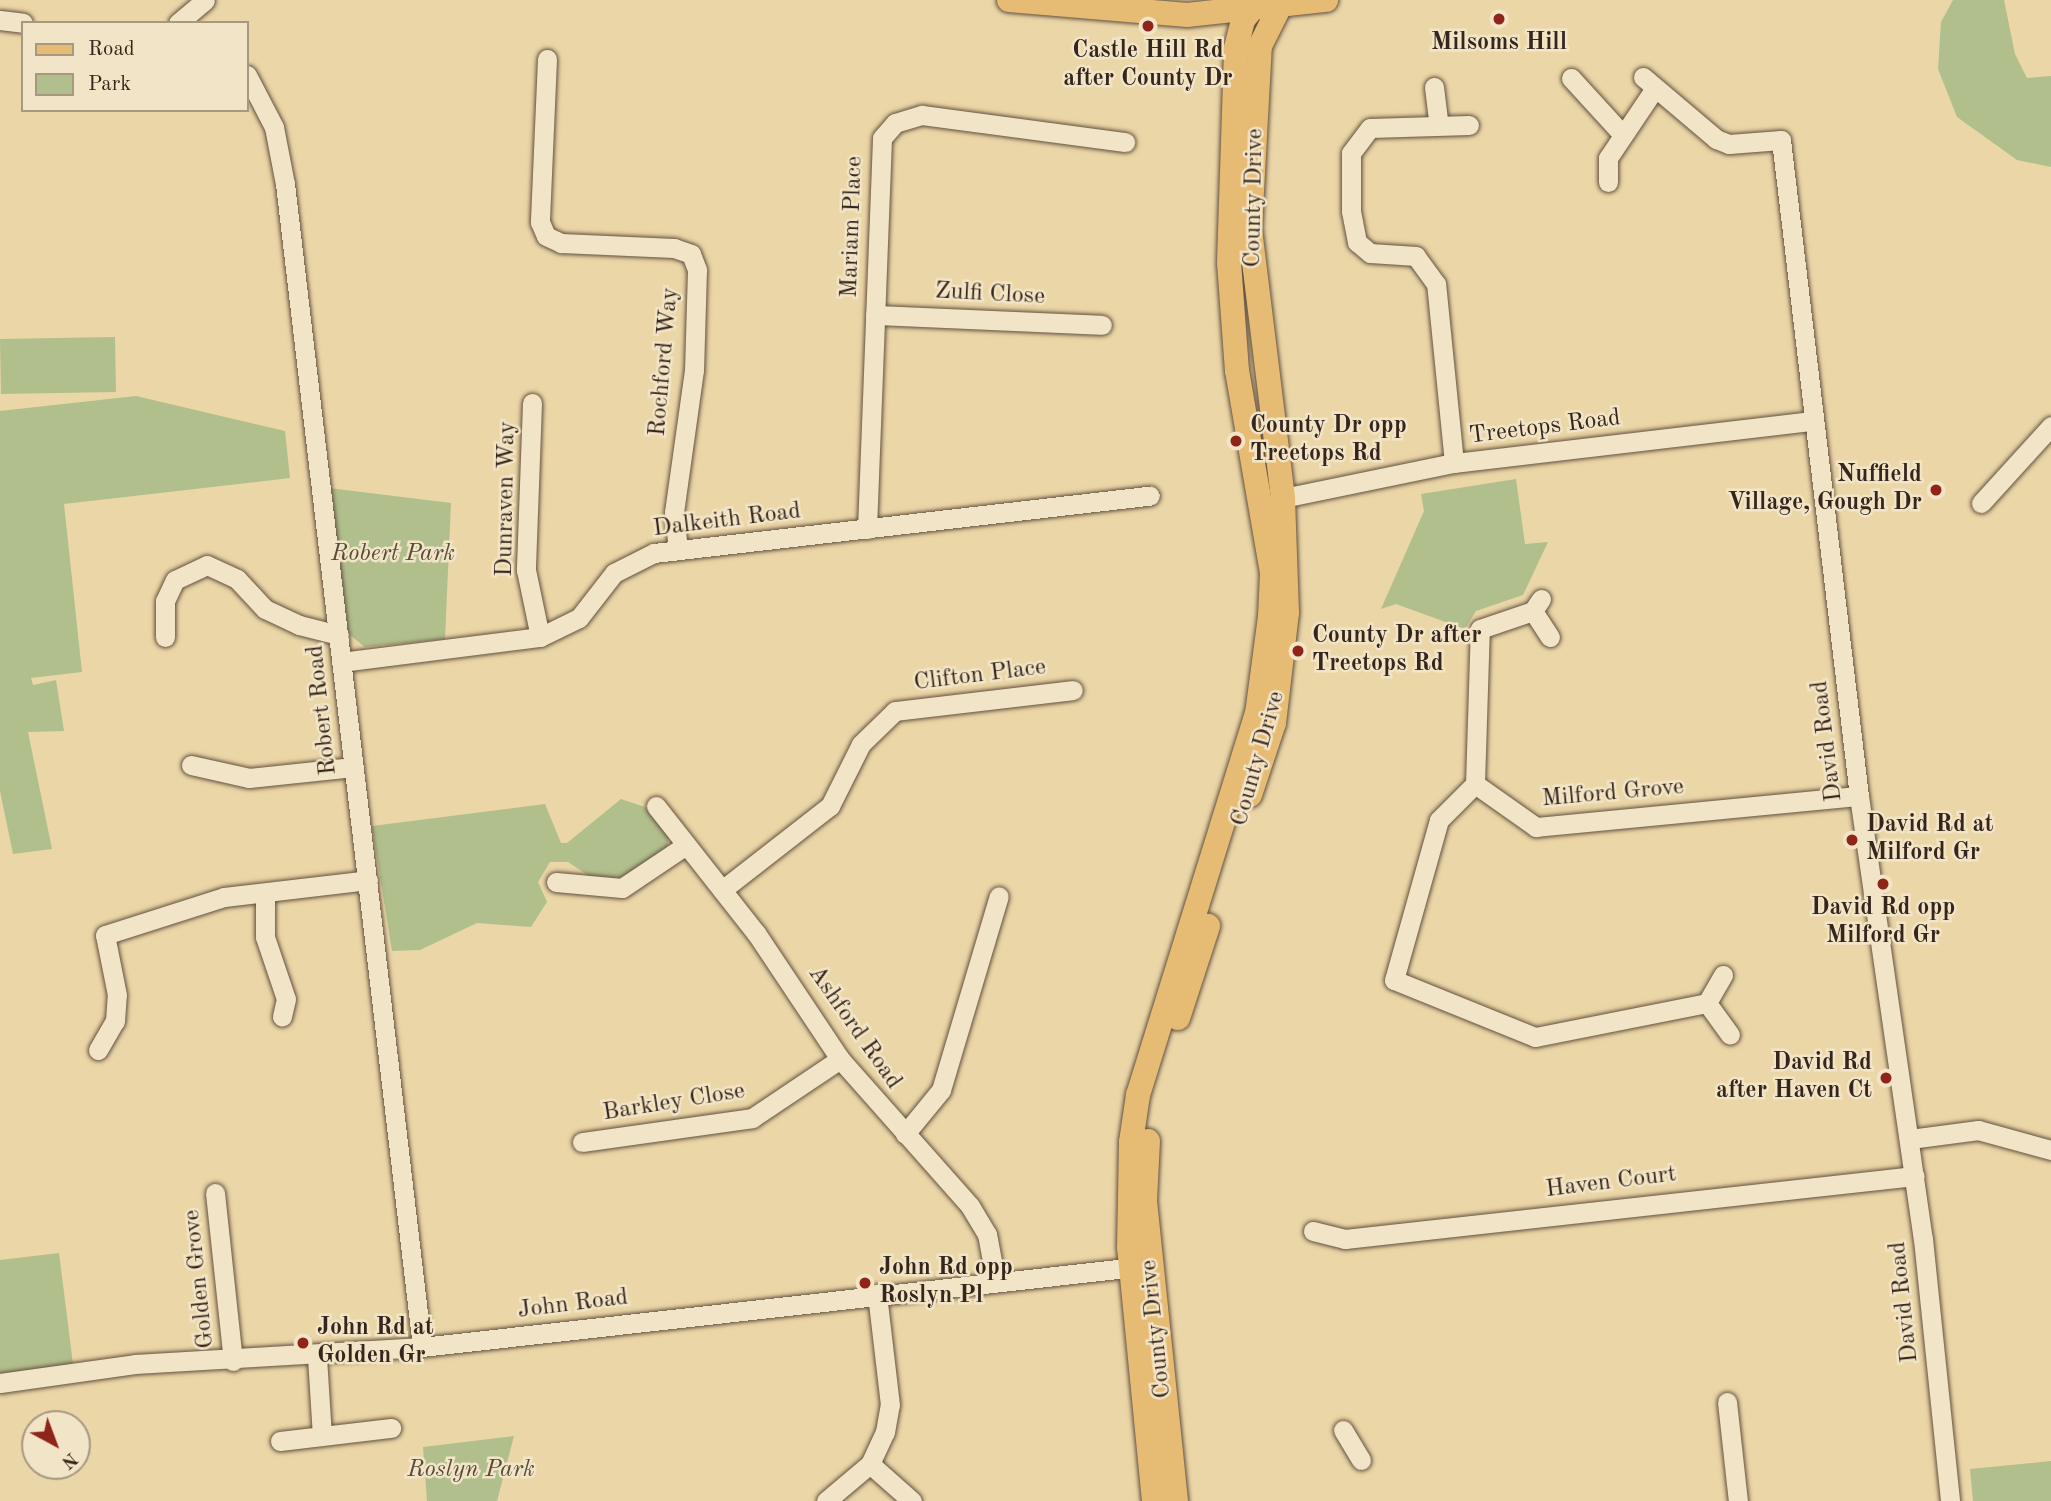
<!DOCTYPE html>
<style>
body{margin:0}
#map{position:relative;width:2051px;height:1501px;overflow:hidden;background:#ebd6a7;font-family:"Old Standard TT",serif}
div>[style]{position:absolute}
.green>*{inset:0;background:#b1bf8c;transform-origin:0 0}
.roads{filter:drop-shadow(0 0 2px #63513f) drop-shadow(0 0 2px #63513f)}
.minor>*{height:19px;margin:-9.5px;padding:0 9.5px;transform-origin:9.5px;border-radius:9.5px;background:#f2e4c6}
.major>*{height:24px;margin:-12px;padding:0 12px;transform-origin:12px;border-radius:12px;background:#e6bb74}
.dots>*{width:19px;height:19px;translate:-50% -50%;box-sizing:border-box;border:4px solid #f2e4c6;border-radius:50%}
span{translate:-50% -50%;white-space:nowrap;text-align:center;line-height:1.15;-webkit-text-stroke:5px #f2e4c6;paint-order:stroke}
.poi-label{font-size:24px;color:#36251c;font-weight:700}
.left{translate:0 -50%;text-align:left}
.right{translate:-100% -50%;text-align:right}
.street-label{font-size:24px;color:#36251c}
.park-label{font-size:24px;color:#554c38;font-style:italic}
.legend{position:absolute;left:21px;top:21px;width:228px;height:91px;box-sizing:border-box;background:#f2e4c6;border:2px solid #a79882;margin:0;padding:9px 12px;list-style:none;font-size:21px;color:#36251c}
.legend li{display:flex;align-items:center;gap:14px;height:35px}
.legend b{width:35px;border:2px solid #a79882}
.north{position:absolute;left:21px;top:1410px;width:70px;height:70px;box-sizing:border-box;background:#f2e4c6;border:2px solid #a79882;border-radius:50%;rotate:139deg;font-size:19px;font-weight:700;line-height:28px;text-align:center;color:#36251c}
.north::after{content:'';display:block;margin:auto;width:24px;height:32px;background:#8f2418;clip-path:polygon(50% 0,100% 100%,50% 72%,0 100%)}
</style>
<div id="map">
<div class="green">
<i style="clip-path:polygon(1953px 0,2004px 0,2015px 54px,2027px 78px,2051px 76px,2051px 167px,2017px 160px,1957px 117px,1938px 69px,1941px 22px)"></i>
<i style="left:115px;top:337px;width:55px;height:115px;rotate:89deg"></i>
<i style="clip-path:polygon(136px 396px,285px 431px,290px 478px,64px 504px,82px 672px,31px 678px,33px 685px,56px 680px,64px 731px,28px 732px,52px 849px,13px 854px,0 791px,0 411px)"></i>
<i style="clip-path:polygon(1516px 479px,1525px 544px,1548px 542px,1523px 595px,1476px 611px,1465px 629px,1396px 604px,1381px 609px,1424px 511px,1421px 494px)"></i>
<i style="clip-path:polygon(329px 488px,451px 503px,445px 639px,365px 647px,346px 632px)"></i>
<i style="clip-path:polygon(621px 799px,645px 807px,669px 836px,667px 849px,622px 881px,592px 878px,568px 862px,550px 862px,538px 882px,547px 902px,531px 927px,477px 923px,420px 950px,392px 951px,372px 826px,545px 804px,561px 843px,567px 843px)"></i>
<i style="clip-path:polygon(59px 1253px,73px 1364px,0 1374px,0 1260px)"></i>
<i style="clip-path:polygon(514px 1436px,497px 1501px,427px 1501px,423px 1447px)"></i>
<i style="clip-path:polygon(2051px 1461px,2051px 1501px,1973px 1501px,1970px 1469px)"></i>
</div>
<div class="roads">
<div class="minor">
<i style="left:0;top:20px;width:23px;rotate:7deg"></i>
<i style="left:178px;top:23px;width:35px;rotate:-40deg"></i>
<i style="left:547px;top:59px;width:163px;rotate:92.5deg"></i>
<i style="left:540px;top:222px;width:15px;rotate:67deg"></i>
<i style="left:546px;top:236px;width:17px;rotate:25deg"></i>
<i style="left:561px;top:243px;width:113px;rotate:2.5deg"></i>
<i style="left:674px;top:248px;width:18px;rotate:19deg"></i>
<i style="left:691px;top:254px;width:17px;rotate:69deg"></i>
<i style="left:697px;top:270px;width:100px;rotate:91.7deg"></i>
<i style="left:694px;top:370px;width:143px;rotate:98deg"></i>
<i style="left:674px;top:512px;width:37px;rotate:84deg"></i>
<i style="left:247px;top:75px;width:59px;rotate:62.6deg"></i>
<i style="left:274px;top:127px;width:58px;rotate:79.1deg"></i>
<i style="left:285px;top:184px;width:1171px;rotate:83.28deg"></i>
<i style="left:1643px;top:77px;width:96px;rotate:40.3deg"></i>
<i style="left:1716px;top:139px;width:14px;rotate:21deg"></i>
<i style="left:1729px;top:144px;width:52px;rotate:-4.4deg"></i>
<i style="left:1781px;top:140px;width:661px;rotate:83.22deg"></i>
<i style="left:1859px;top:796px;width:448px;rotate:81.8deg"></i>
<i style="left:1923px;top:1239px;width:263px;rotate:84.1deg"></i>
<i style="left:1571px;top:78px;width:77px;rotate:47.6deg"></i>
<i style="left:1434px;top:87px;width:38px;rotate:83deg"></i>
<i style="left:1608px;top:182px;width:24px;rotate:-90deg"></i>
<i style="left:1608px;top:158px;width:84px;rotate:-56.1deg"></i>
<i style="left:875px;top:315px;width:227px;rotate:2.5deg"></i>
<i style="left:532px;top:403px;width:167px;rotate:92.1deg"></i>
<i style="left:526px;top:570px;width:68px;rotate:78.2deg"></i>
<i style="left:1454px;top:463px;width:180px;rotate:-95.7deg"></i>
<i style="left:1436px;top:284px;width:34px;rotate:-126deg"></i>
<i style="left:1416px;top:256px;width:46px;rotate:-176.3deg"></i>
<i style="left:1370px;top:253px;width:17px;rotate:-140deg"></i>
<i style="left:1357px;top:242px;width:32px;rotate:-101deg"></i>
<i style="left:1351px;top:211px;width:58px;rotate:-90deg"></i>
<i style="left:1351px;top:153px;width:31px;rotate:-53deg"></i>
<i style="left:1370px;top:128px;width:99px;rotate:-1.7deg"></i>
<i style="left:1981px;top:503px;width:104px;rotate:-47.7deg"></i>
<i style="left:1275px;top:506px;width:11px;rotate:-45deg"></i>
<i style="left:1283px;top:498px;width:175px;rotate:-11.6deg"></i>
<i style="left:1454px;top:463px;width:362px;rotate:-6.7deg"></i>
<i style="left:867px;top:529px;width:391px;rotate:-87.8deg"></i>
<i style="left:882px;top:138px;width:20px;rotate:-49deg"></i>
<i style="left:895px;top:123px;width:28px;rotate:-17deg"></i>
<i style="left:922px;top:115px;width:205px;rotate:7.6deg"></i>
<i style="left:1541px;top:599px;width:14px;rotate:124deg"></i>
<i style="left:1533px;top:611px;width:31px;rotate:57deg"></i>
<i style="left:165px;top:637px;width:36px;rotate:-90deg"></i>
<i style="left:165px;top:601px;width:23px;rotate:-65deg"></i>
<i style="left:175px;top:580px;width:35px;rotate:-25deg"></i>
<i style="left:207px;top:565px;width:33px;rotate:25deg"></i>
<i style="left:237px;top:579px;width:41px;rotate:47deg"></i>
<i style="left:265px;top:609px;width:38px;rotate:25deg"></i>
<i style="left:299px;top:625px;width:41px;rotate:14deg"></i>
<i style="left:341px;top:662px;width:201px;rotate:-7.2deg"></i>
<i style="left:540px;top:637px;width:43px;rotate:-26deg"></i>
<i style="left:579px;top:618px;width:57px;rotate:-52.1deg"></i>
<i style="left:614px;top:573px;width:45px;rotate:-26.6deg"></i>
<i style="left:654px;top:553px;width:499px;rotate:-6.6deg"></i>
<i style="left:191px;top:765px;width:59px;rotate:12.6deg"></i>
<i style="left:249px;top:778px;width:105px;rotate:-6deg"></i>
<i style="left:1475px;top:784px;width:155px;rotate:-88.2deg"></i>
<i style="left:1480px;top:629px;width:56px;rotate:-18.8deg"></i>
<i style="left:656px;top:806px;width:162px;rotate:51.8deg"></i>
<i style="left:756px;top:933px;width:151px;rotate:56.3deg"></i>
<i style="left:840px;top:1059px;width:196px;rotate:48.5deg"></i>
<i style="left:970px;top:1206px;width:33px;rotate:59deg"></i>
<i style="left:987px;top:1234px;width:49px;rotate:79.4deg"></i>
<i style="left:556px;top:882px;width:66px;rotate:5.2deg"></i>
<i style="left:622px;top:888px;width:77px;rotate:-33.9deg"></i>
<i style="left:722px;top:890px;width:137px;rotate:-37.9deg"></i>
<i style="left:830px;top:806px;width:69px;rotate:-63.4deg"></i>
<i style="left:861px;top:744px;width:47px;rotate:-44.1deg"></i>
<i style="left:895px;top:711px;width:179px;rotate:-6.7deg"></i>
<i style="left:265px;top:896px;width:41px;rotate:90deg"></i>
<i style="left:265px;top:937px;width:65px;rotate:71.3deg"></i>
<i style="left:286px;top:999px;width:18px;rotate:103deg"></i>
<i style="left:1723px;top:975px;width:32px;rotate:120deg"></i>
<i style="left:1707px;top:1003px;width:39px;rotate:54deg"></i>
<i style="left:1707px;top:1003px;width:175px;rotate:168.8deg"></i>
<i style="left:1535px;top:1037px;width:152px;rotate:-158deg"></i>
<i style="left:1394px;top:980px;width:166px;rotate:-74.3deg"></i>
<i style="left:1439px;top:820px;width:51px;rotate:-45deg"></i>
<i style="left:1475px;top:784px;width:75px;rotate:35.2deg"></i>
<i style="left:1536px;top:827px;width:324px;rotate:-5.5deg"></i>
<i style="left:98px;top:1050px;width:34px;rotate:-60deg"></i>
<i style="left:115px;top:1021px;width:26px;rotate:-86deg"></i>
<i style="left:117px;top:995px;width:61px;rotate:-101.3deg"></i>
<i style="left:105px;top:935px;width:125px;rotate:-17.7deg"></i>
<i style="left:224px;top:897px;width:145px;rotate:-6.7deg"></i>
<i style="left:905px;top:1134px;width:57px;rotate:-50.7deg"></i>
<i style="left:941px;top:1090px;width:202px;rotate:-73.4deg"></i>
<i style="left:1910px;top:1139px;width:69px;rotate:-7.5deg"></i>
<i style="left:1978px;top:1130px;width:76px;rotate:15.3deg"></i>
<i style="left:582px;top:1142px;width:172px;rotate:-8deg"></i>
<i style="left:752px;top:1118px;width:106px;rotate:-33.8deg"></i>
<i style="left:215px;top:1193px;width:169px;rotate:83.9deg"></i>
<i style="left:1313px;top:1231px;width:33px;rotate:14deg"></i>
<i style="left:1345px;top:1239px;width:573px;rotate:-6.31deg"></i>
<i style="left:317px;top:1357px;width:79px;rotate:86.4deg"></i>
<i style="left:0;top:1383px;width:136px;rotate:-8deg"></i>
<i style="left:135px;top:1364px;width:288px;rotate:-3.4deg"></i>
<i style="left:422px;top:1347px;width:727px;rotate:-6.4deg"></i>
<i style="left:1727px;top:1402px;width:100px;rotate:83.7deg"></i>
<i style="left:1343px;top:1430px;width:35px;rotate:59deg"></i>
<i style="left:280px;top:1441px;width:112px;rotate:-6.7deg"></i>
<i style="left:870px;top:1464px;width:56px;rotate:41.4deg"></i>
<i style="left:826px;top:1501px;width:57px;rotate:-40.1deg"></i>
<i style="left:870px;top:1464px;width:35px;rotate:-65deg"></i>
<i style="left:885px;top:1432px;width:27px;rotate:-80deg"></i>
<i style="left:890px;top:1405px;width:112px;rotate:-96.7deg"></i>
</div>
<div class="major">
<i style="left:1009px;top:0;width:179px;rotate:4.8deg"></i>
<i style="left:1187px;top:15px;width:140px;rotate:-6.2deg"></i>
<i style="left:1250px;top:795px;width:76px;rotate:-71.6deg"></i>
<i style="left:1274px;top:723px;width:111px;rotate:-83.3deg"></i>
<i style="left:1287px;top:613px;width:115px;rotate:-92deg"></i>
<i style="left:1283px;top:498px;width:272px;rotate:-97deg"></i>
<i style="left:1250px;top:228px;width:182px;rotate:-86.9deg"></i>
<i style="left:1260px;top:46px;width:51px;rotate:-63.4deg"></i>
<i style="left:1178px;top:1018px;width:97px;rotate:-71.9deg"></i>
<i style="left:1148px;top:1141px;width:60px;rotate:92.9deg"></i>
<i style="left:1145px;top:1201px;width:302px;rotate:84.1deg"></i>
<i style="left:1154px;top:1501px;width:254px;rotate:-95.6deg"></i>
<i style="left:1129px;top:1248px;width:106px;rotate:-88.9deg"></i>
<i style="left:1131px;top:1142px;width:48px;rotate:-81.5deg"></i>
<i style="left:1138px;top:1095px;width:399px;rotate:-72.7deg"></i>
<i style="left:1257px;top:714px;width:98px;rotate:-82.4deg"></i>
<i style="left:1270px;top:617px;width:44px;rotate:-87.4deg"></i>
<i style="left:1272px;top:573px;width:205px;rotate:-99.8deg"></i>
<i style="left:1237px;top:371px;width:108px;rotate:-94.2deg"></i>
<i style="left:1229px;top:263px;width:215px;rotate:-88.1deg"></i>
<i style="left:1236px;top:48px;width:29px;rotate:-76deg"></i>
<i style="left:1243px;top:20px;width:26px;rotate:-51deg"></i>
</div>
</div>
<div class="dots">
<i style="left:1499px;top:19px;background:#8f2418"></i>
<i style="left:1148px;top:26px;background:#8f2418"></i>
<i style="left:1236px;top:441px;background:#8f2418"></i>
<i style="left:1936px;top:490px;background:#8f2418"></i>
<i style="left:1298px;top:651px;background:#8f2418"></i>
<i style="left:1852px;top:840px;background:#8f2418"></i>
<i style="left:1883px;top:884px;background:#8f2418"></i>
<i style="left:1886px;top:1078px;background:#8f2418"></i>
<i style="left:865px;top:1283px;background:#8f2418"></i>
<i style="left:303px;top:1343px;background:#8f2418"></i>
</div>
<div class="poi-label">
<span style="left:1499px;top:44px">Milsoms Hill</span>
<span style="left:1148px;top:66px">Castle Hill Rd<br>after County Dr</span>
<span class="left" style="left:1250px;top:441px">County Dr opp<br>Treetops Rd</span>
<span class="right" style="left:1922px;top:490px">Nuffield<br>Village, Gough Dr</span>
<span class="left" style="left:1312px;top:651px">County Dr after<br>Treetops Rd</span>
<span class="left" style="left:1866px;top:840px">David Rd at<br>Milford Gr</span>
<span style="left:1883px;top:923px">David Rd opp<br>Milford Gr</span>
<span class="right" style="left:1872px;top:1078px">David Rd<br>after Haven Ct</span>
<span class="left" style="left:879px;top:1283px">John Rd opp<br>Roslyn Pl</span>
<span class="left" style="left:317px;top:1343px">John Rd at<br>Golden Gr</span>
</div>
<div class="street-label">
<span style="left:1255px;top:198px;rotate:-89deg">County Drive</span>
<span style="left:853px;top:227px;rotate:-88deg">Mariam Place</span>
<span style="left:990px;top:295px;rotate:3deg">Zulfi Close</span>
<span style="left:665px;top:362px;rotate:-85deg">Rochford Way</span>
<span style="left:1545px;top:428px;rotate:-7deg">Treetops Road</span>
<span style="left:507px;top:499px;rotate:-89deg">Dunraven Way</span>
<span style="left:727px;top:521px;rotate:-7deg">Dalkeith Road</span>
<span style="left:980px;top:676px;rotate:-7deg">Clifton Place</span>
<span style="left:323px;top:710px;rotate:-96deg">Robert Road</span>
<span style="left:1828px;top:741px;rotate:-97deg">David Road</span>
<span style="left:1259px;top:759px;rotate:-74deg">County Drive</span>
<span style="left:1613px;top:794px;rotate:-5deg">Milford Grove</span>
<span style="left:854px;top:1028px;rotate:55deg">Ashford Road</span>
<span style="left:674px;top:1103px;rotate:-9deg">Barkley Close</span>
<span style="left:1611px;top:1183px;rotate:-7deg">Haven Court</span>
<span style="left:200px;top:1279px;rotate:-96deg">Golden Grove</span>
<span style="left:1905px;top:1302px;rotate:-96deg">David Road</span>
<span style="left:573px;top:1305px;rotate:-7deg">John Road</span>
<span style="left:1157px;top:1329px;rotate:-96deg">County Drive</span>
</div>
<div class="park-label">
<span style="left:393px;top:555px">Robert Park</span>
<span style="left:471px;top:1471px">Roslyn Park</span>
</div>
<ul class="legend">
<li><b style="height:9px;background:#e6bb74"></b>Road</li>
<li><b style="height:19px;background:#b1bf8c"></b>Park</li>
</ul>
<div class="north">N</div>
</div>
